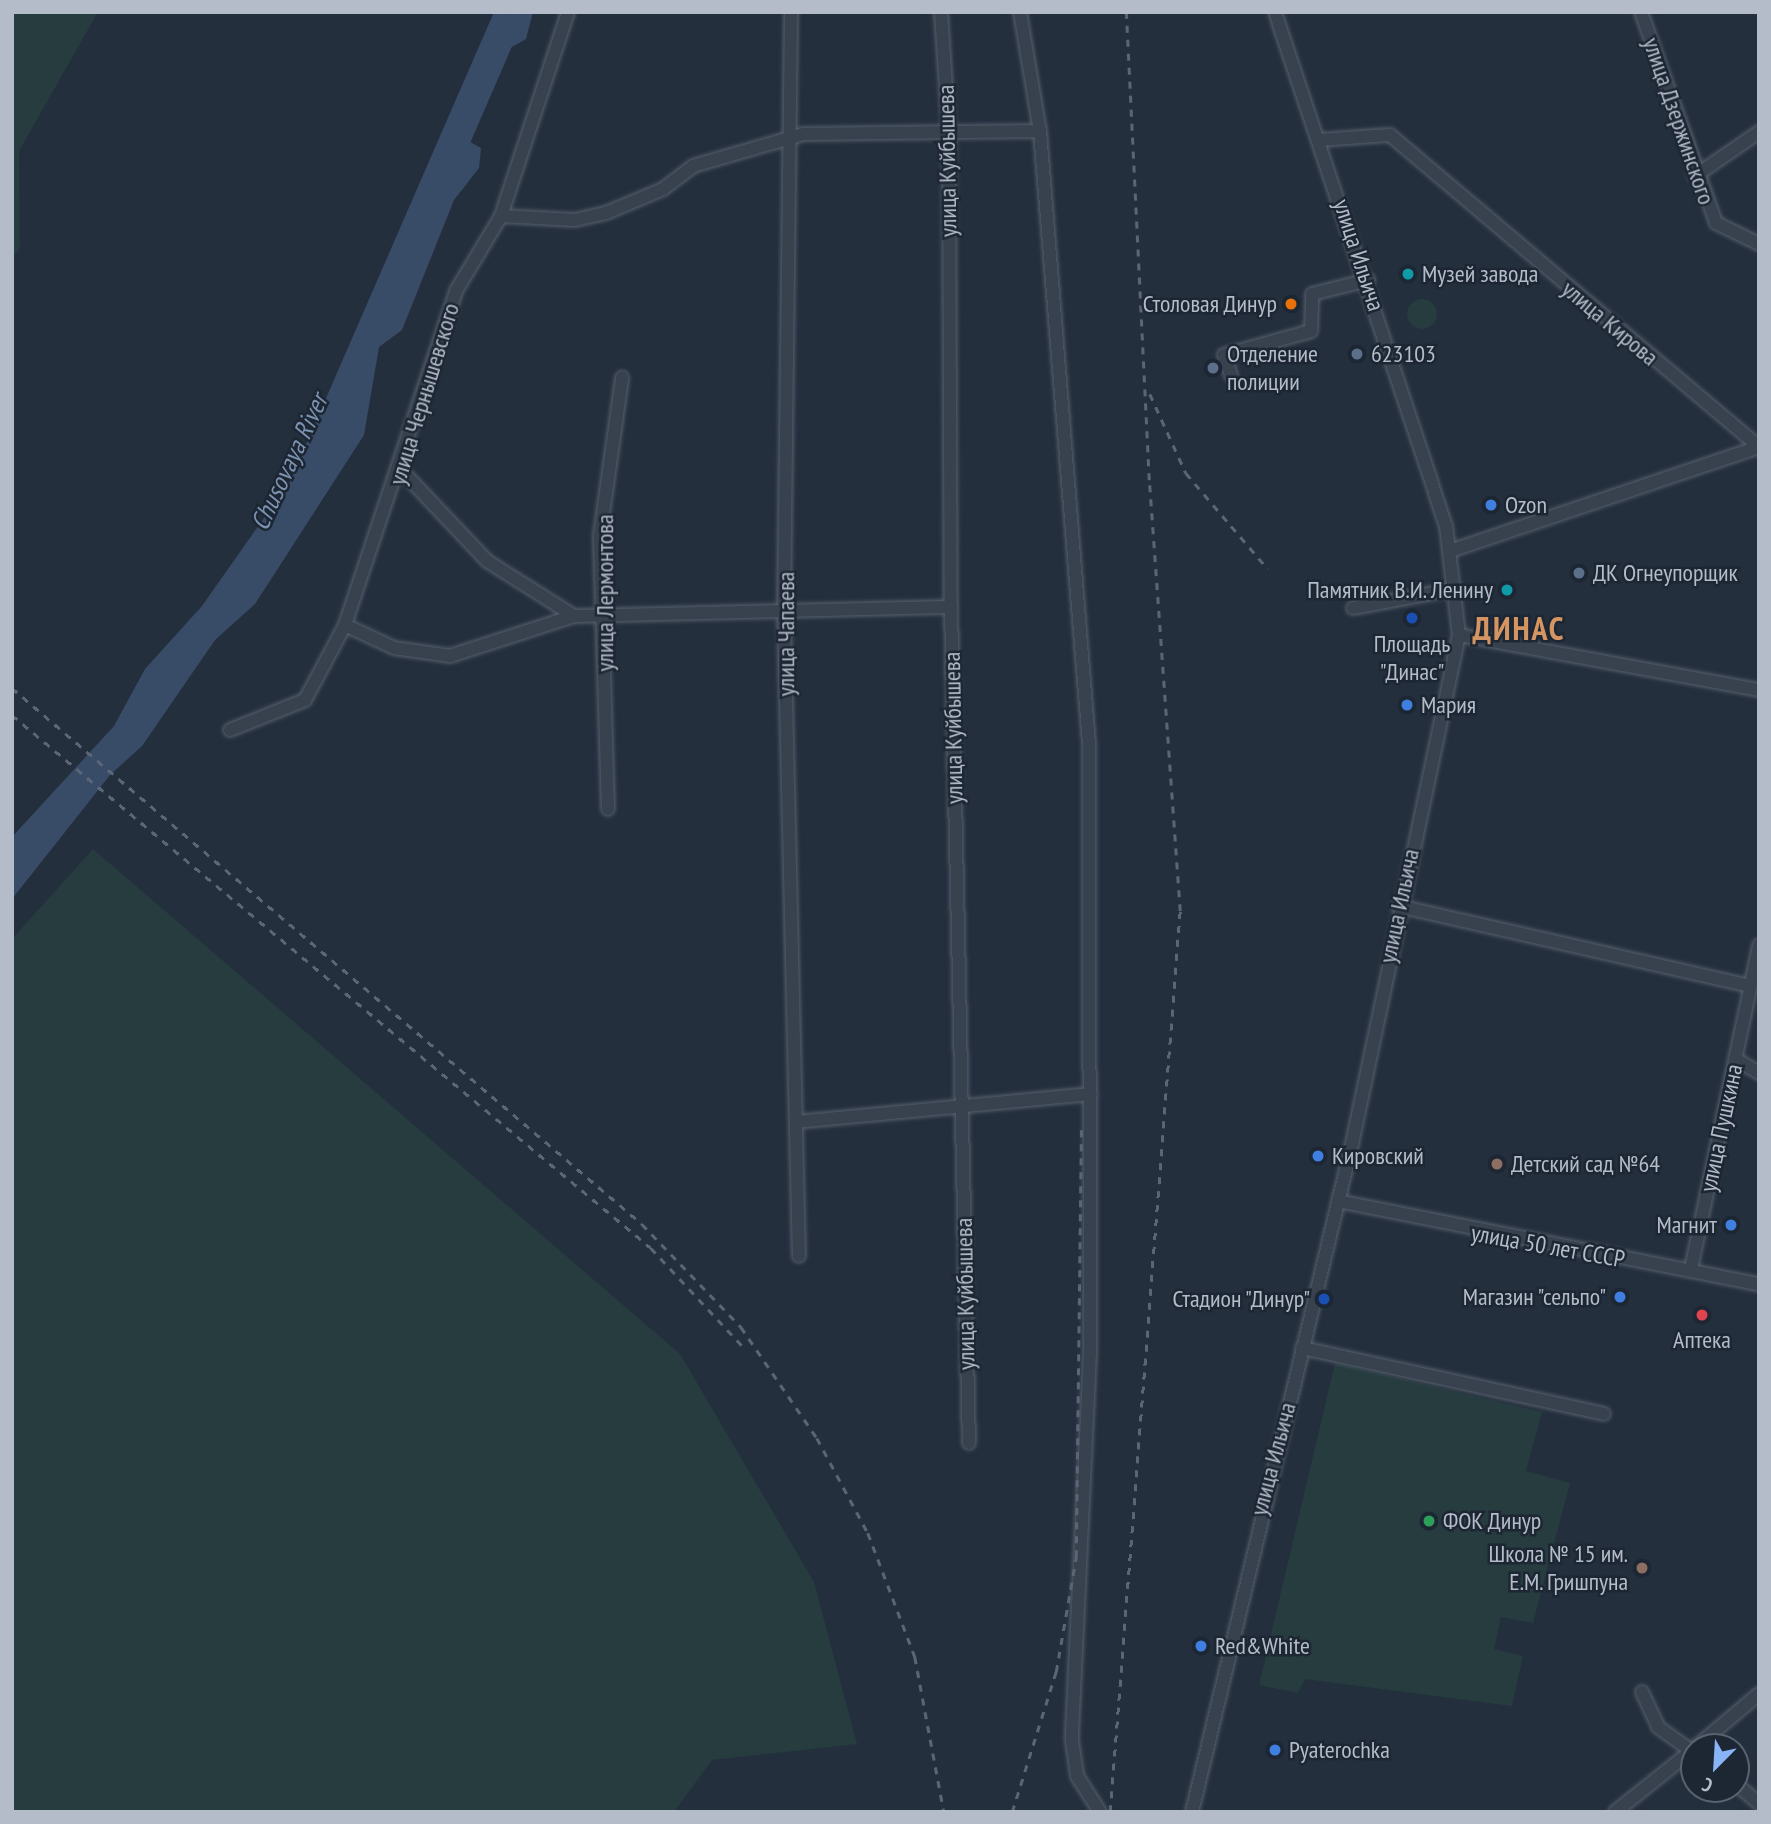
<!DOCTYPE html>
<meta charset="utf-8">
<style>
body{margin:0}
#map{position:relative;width:1771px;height:1824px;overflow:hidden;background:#242f3e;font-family:"PT Sans Narrow",sans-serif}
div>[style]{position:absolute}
.green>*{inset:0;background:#263c3f}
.round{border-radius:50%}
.water>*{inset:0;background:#394c67}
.river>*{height:18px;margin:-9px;padding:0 9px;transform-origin:9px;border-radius:9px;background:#394c67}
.roads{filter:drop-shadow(0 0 2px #565f6c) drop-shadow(0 0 2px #565f6c)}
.minor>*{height:12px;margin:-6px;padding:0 6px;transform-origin:6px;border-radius:6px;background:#38414e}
.rail>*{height:2.5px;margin-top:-1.25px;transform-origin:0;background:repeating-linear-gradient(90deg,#5a6575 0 7px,transparent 0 14px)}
.dots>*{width:19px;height:19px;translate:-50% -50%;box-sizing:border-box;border:4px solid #1d2633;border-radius:50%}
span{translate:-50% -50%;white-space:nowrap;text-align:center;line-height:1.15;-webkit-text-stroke:5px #1d2633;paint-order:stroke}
.street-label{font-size:24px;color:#b4bcc9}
.poi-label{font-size:24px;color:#b4bcc9}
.left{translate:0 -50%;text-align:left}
.right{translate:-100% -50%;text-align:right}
.water-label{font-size:26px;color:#7c92b1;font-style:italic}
.district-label{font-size:32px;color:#d59563;font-weight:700;letter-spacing:2px}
.frame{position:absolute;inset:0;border:14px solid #b4bcc9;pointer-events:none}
.north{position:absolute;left:1680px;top:1733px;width:70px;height:70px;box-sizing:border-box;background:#1d2633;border:2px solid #59626f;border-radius:50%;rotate:204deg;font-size:19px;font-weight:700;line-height:28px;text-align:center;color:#b4bcc9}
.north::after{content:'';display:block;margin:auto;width:24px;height:32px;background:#8ab4f8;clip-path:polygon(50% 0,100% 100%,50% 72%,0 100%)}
</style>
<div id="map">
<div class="green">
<i style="clip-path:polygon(12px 12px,98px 12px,19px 151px,20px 248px,12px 259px)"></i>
<i class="round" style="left:1407px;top:299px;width:30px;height:30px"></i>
<i style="clip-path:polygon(93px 849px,680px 1354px,814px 1582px,857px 1744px,712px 1760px,674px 1812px,12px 1812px,12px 939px)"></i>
<i style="clip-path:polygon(1335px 1363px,1542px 1412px,1526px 1471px,1570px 1483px,1533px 1623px,1501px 1617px,1494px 1649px,1523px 1656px,1512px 1706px,1305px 1679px,1298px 1693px,1259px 1685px)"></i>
</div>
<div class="water">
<i style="clip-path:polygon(494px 12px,533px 12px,526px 39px,499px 54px,463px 138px,481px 148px,479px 168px,454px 200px,402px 330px,379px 347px,364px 435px,255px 604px,215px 640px,142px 746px,110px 775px,12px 899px,12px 837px,114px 726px,145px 669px,202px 606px,290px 481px)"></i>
</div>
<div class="river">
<i style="left:453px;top:160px;width:161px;rotate:-66.6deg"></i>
</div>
<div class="roads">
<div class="minor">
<i style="left:791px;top:12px;width:600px;rotate:90.67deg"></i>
<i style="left:784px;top:612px;width:644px;rotate:88.67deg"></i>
<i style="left:941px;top:12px;width:121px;rotate:86.2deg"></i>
<i style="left:949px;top:133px;width:474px;rotate:89.8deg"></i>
<i style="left:951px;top:607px;width:836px;rotate:88.77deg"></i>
<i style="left:1020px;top:12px;width:121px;rotate:80.5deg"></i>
<i style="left:1040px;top:131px;width:615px;rotate:85.43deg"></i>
<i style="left:1089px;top:744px;width:608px;rotate:89.91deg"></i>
<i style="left:1090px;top:1352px;width:388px;rotate:92.7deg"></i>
<i style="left:1072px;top:1740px;width:36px;rotate:82deg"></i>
<i style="left:1077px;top:1776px;width:43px;rotate:57.4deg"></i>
<i style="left:1641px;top:12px;width:224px;rotate:70.4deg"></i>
<i style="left:1716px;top:223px;width:48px;rotate:26deg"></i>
<i style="left:1318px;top:140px;width:72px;rotate:-4deg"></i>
<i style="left:1390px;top:135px;width:483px;rotate:40.2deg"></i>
<i style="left:1695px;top:176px;width:78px;rotate:-34.5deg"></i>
<i style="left:501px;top:216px;width:74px;rotate:3.1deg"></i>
<i style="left:575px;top:220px;width:32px;rotate:-13deg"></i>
<i style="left:606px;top:213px;width:62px;rotate:-22.8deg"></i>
<i style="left:663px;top:189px;width:38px;rotate:-37deg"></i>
<i style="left:693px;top:166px;width:116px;rotate:-16.1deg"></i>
<i style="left:804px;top:134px;width:236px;rotate:-0.7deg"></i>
<i style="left:1231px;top:375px;width:21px;rotate:-109deg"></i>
<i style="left:1224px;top:355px;width:90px;rotate:-15.4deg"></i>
<i style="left:1311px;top:331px;width:37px;rotate:-88deg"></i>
<i style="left:1312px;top:294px;width:58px;rotate:-14deg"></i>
<i style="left:401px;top:470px;width:125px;rotate:46.6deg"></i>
<i style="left:487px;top:561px;width:103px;rotate:32.3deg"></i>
<i style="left:574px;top:616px;width:377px;rotate:-1.4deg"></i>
<i style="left:1450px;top:551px;width:326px;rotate:-18.6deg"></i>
<i style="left:1353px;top:608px;width:104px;rotate:-10.6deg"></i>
<i style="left:345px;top:625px;width:54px;rotate:25.1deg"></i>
<i style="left:394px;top:648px;width:57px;rotate:8.1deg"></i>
<i style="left:450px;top:656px;width:130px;rotate:-17.9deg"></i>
<i style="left:1459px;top:635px;width:305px;rotate:10.4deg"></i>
<i style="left:230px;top:730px;width:81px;rotate:-21.8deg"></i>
<i style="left:305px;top:700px;width:85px;rotate:-61.9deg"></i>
<i style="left:345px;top:625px;width:352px;rotate:-71.6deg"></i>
<i style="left:456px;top:291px;width:87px;rotate:-59deg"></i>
<i style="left:501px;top:216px;width:215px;rotate:-71.8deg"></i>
<i style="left:608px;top:809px;width:274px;rotate:-91.7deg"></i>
<i style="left:600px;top:535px;width:159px;rotate:-82deg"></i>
<i style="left:1398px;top:906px;width:360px;rotate:12.8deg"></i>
<i style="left:1735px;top:1059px;width:28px;rotate:30deg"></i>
<i style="left:796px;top:1122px;width:296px;rotate:-5.4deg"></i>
<i style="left:1338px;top:1201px;width:429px;rotate:11.2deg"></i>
<i style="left:1691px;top:1269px;width:331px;rotate:-78.1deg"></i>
<i style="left:1302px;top:1348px;width:309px;rotate:12.3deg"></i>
<i style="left:1642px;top:1692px;width:38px;rotate:65deg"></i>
<i style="left:1658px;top:1727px;width:44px;rotate:35.8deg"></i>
<i style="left:1696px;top:1747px;width:82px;rotate:-40.1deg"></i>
<i style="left:1736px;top:1784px;width:30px;rotate:40deg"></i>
<i style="left:1192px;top:1812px;width:687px;rotate:-76.53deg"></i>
<i style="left:1352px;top:1144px;width:520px;rotate:-78.13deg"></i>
<i style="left:1459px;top:635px;width:110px;rotate:-96.8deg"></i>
<i style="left:1446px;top:526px;width:542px;rotate:-108.4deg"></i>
<i style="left:1615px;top:1812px;width:101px;rotate:-38.6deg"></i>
</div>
</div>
<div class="rail">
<i style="left:1150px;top:394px;width:87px;rotate:65.5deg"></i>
<i style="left:1186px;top:473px;width:126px;rotate:49.5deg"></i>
<i style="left:12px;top:688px;width:827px;rotate:40.39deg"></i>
<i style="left:642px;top:1224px;width:143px;rotate:46.1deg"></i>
<i style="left:741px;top:1327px;width:135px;rotate:55.6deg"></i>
<i style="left:817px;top:1438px;width:108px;rotate:61.8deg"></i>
<i style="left:868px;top:1533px;width:133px;rotate:69.2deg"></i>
<i style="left:915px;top:1657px;width:158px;rotate:79.4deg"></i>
<i style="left:12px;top:715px;width:832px;rotate:39.83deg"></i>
<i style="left:651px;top:1248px;width:139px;rotate:47deg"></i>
<i style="left:1012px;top:1812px;width:147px;rotate:-72.6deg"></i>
<i style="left:1056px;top:1672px;width:117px;rotate:-80.1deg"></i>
<i style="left:1076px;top:1557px;width:432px;rotate:-89.3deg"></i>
<i style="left:1110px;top:1812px;width:904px;rotate:-85.56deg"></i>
<i style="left:1180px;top:911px;width:432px;rotate:-94.1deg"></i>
<i style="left:1149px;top:480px;width:469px;rotate:-92.8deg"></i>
</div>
<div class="dots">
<i style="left:1408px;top:274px;background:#0f9aa8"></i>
<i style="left:1291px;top:304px;background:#e8710a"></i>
<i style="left:1357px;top:354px;background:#5c6f8a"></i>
<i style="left:1213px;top:368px;background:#5c6f8a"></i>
<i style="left:1491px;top:505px;background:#3f7fe0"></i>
<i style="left:1579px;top:573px;background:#5c6f8a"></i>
<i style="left:1507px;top:590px;background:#0f9aa8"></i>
<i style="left:1412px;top:618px;background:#1a4fb4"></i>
<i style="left:1407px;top:705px;background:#3f7fe0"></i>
<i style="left:1318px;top:1156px;background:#3f7fe0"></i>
<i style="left:1497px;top:1164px;background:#8d6e63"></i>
<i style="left:1731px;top:1225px;background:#3f7fe0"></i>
<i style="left:1620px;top:1297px;background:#3f7fe0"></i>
<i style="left:1324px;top:1299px;background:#1a4fb4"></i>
<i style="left:1702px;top:1315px;background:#e0444e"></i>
<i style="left:1429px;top:1521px;background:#2e9e5b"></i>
<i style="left:1642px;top:1568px;background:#8d6e63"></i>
<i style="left:1201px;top:1646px;background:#3f7fe0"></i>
<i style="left:1275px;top:1750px;background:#3f7fe0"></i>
</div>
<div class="street-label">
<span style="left:1679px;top:121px;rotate:71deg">улица Дзержинского</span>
<span style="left:947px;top:161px;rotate:-91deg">улица Куйбышева</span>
<span style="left:1359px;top:255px;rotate:72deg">улица Ильича</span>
<span style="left:1610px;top:323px;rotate:40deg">улица Кирова</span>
<span style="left:424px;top:394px;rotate:-73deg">улица Чернышевского</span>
<span style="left:605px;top:593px;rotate:-90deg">улица Лермонтова</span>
<span style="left:786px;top:634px;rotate:-90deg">улица Чапаева</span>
<span style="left:953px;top:728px;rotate:-91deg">улица Куйбышева</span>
<span style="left:1399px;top:906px;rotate:-78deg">улица Ильича</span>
<span style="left:1721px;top:1128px;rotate:-78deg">улица Пушкина</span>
<span style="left:1548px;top:1246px;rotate:10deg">улица 50 лет СССР</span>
<span style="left:965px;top:1294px;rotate:-91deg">улица Куйбышева</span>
<span style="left:1273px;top:1459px;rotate:-75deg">улица Ильича</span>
</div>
<div class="poi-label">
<span class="left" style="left:1422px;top:274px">Музей завода</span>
<span class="right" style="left:1277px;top:304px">Столовая Динур</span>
<span class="left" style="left:1227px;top:368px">Отделение<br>полиции</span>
<span class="left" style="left:1371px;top:354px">623103</span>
<span class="left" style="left:1505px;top:505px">Ozon</span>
<span class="left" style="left:1593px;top:573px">ДК Огнеупорщик</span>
<span class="right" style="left:1493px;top:590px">Памятник В.И. Ленину</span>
<span style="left:1412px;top:658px">Площадь<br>"Динас"</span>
<span class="left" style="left:1421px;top:705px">Мария</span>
<span class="left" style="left:1332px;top:1156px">Кировский</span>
<span class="left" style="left:1511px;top:1164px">Детский сад №64</span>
<span class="right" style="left:1717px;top:1225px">Магнит</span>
<span class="right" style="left:1606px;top:1297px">Магазин "сельпо"</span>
<span class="right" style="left:1310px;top:1299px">Стадион "Динур"</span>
<span style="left:1702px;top:1340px">Аптека</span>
<span class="left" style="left:1443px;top:1521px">ФОК Динур</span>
<span class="right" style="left:1628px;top:1568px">Школа № 15 им.<br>Е.М. Гришпуна</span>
<span class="left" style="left:1215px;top:1646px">Red&amp;White</span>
<span class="left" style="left:1289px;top:1750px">Pyaterochka</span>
</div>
<div class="water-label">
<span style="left:289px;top:462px;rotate:-65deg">Chusovaya River</span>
</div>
<div class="district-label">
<span style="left:1519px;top:628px">ДИНАС</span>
</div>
<div class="frame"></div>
<div class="north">С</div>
</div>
